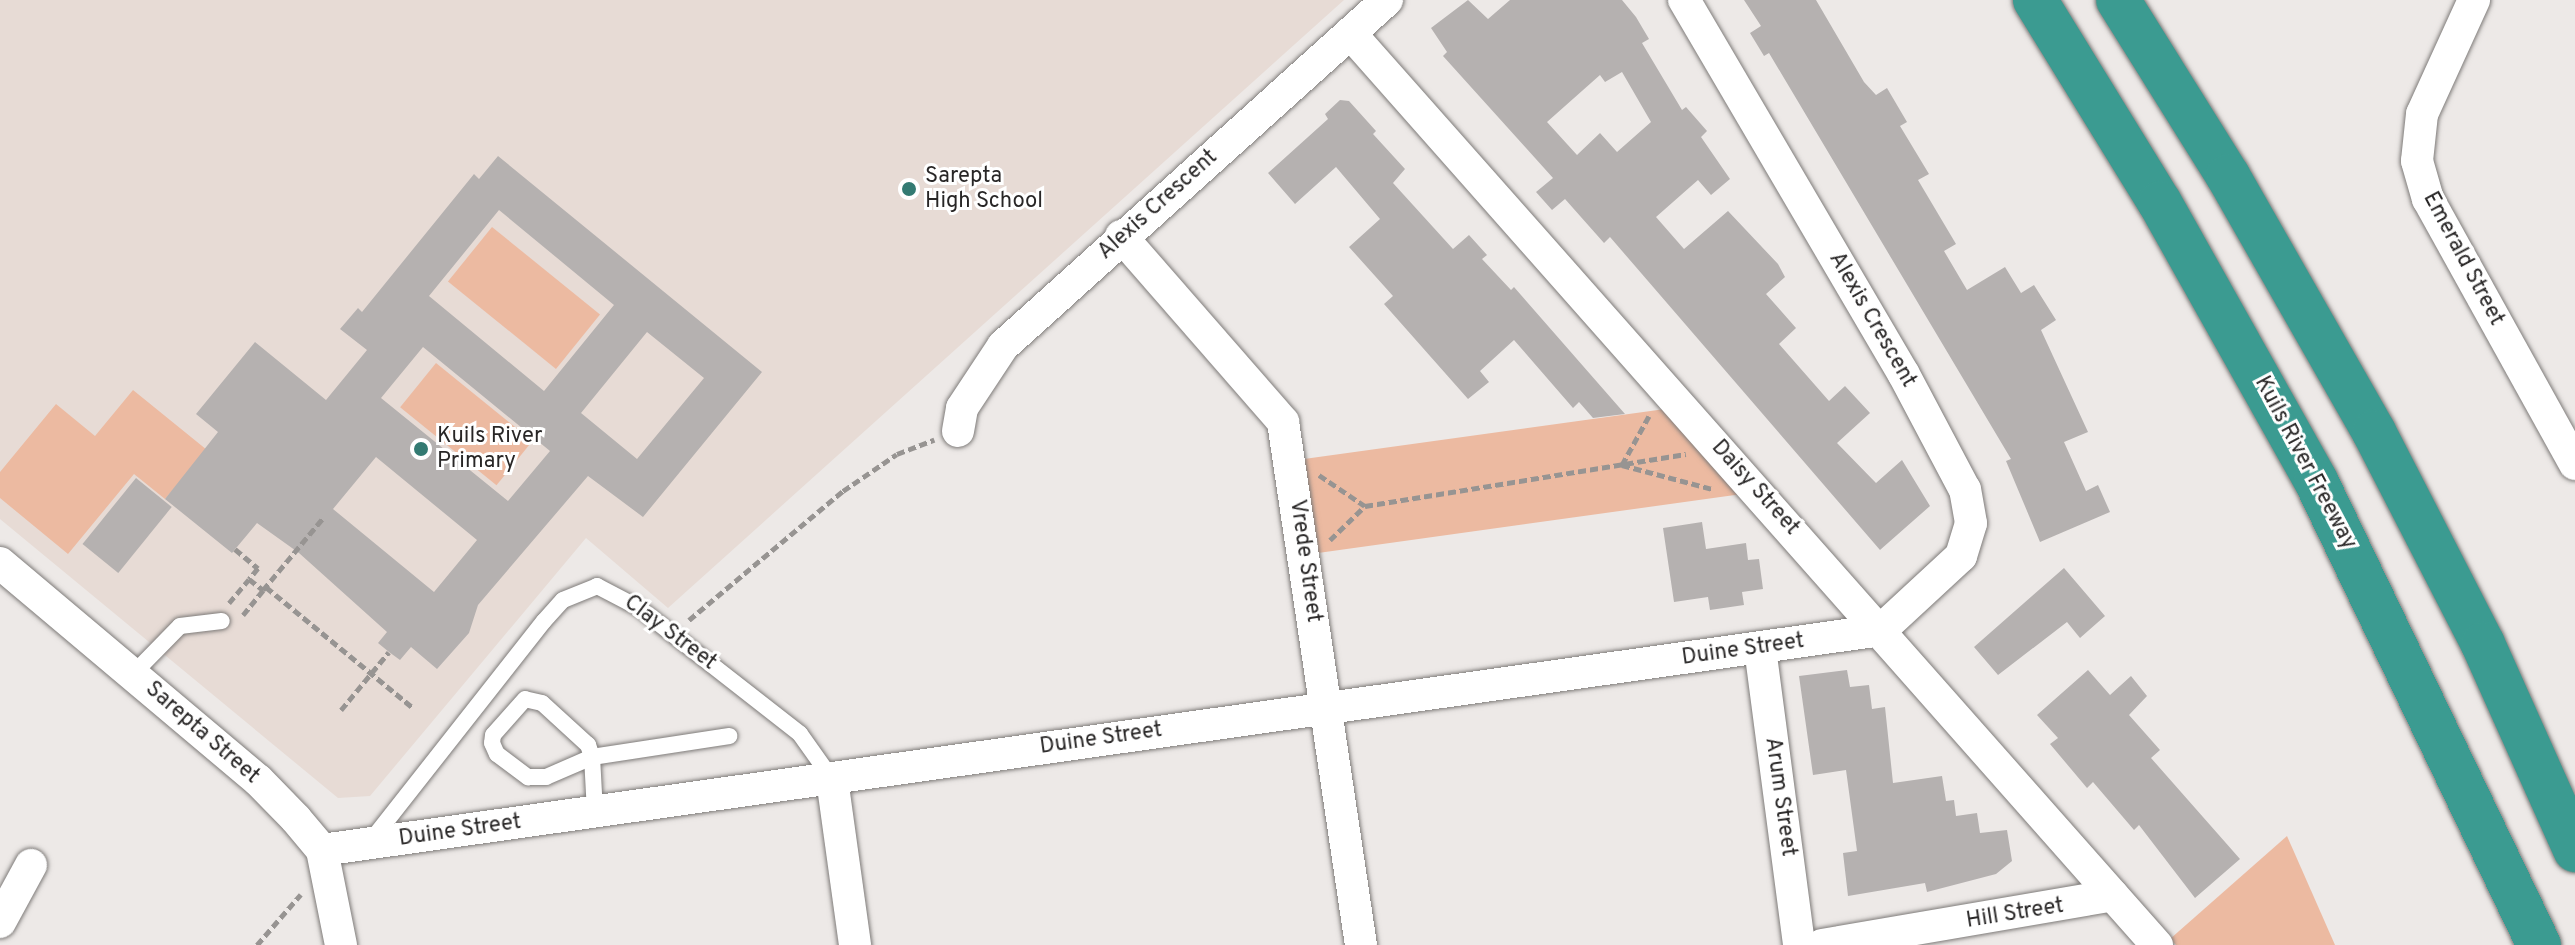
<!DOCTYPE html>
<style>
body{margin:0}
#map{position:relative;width:2575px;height:945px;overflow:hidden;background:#ede9e7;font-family:Overpass,sans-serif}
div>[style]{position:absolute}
.built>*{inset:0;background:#e7dbd5}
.green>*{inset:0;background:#ecbaa1;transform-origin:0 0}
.building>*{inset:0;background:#b5b1b0;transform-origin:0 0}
.path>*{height:5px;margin-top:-2.5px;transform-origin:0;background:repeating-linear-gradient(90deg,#979492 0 8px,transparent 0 12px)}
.roads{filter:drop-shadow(0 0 2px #7e7b79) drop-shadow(0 0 2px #7e7b79)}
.service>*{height:16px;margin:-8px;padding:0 8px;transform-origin:8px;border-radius:8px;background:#fff}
.minor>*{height:32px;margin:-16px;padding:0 16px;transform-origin:16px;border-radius:16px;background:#fff}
.motorway>*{height:44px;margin:-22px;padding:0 22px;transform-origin:22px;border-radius:22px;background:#3b9b91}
.dots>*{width:22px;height:22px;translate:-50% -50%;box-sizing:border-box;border:4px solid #fff;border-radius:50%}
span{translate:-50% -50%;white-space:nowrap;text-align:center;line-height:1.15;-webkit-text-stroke:6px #fff;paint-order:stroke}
.poi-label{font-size:22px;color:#282626}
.left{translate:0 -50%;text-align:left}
.street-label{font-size:22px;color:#282626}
</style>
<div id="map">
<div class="built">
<i style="clip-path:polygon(0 0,1344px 0,668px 608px,586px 538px,370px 796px,338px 798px,0 519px)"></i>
</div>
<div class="green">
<i style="left:492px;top:227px;width:139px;height:70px;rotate:39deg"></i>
<i style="left:436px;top:363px;width:124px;height:57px;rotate:39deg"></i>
<i style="clip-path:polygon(133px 390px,207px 450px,165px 499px,134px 474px,68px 554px,0 498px,0 472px,56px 404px,95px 436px)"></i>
<i style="clip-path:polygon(1665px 409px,1742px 494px,1318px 553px,1304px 459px)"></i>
<i style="clip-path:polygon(2287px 836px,2335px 945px,2176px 945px,2170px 939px)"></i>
</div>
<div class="building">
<i style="clip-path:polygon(evenodd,1468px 0,1488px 19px,1510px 0,1622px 0,1636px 17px,1649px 39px,1642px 43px,1682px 110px,1686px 107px,1707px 131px,1701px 137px,1730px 179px,1711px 195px,1698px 180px,1656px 217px,1684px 249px,1728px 211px,1778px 264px,1785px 277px,1766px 294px,1796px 328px,1779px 344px,1829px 401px,1845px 386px,1870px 413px,1837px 443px,1876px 483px,1902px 460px,1930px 506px,1880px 550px,1610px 237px,1604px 243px,1565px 199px,1552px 210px,1536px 192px,1553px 178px,1443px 56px,1447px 52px,1431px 28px,1468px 0,1622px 72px,1651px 122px,1617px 152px,1600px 133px,1577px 155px,1547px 122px,1600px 75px,1605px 82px,1622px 72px)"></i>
<i style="clip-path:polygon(1744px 0,1816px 0,1864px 82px,1876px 95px,1887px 88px,1907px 122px,1900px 126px,1929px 174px,1918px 180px,1956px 244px,1944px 251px,1967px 290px,2005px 267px,2021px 293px,2034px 285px,2056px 320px,2041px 330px,2088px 432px,2064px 442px,2086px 491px,2098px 485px,2110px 512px,2040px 542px,2006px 461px,2011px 459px,1769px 53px,1764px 56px,1750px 33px,1761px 26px)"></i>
<i style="clip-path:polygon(1340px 100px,1349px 101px,1376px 131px,1373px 134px,1405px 169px,1393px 183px,1453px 249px,1469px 235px,1487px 255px,1482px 259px,1511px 290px,1514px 287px,1625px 414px,1593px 418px,1579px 402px,1573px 408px,1514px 340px,1480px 371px,1489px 382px,1468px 399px,1384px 304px,1393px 296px,1349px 247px,1380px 219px,1336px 167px,1295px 204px,1268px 173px,1328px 119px,1325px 114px)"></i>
<i style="clip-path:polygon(evenodd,498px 156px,762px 372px,643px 517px,588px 476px,478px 605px,469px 633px,437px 669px,411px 647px,400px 660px,389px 652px,378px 643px,387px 632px,299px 553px,257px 523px,232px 553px,165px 499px,218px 432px,196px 414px,255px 342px,326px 400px,367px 350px,340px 329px,358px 308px,362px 312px,474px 174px,479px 179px,498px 156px,499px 210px,614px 305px,544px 391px,429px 296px,499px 210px,498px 156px,647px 332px,704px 378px,637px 459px,581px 413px,647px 332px,498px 156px,423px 347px,550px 451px,508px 501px,381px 398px,423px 347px,498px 156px,376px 457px,477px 540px,434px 592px,333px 509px,376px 457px)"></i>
<i style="left:136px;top:478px;width:46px;height:85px;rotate:39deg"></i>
<i style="clip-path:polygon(1702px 522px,1706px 549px,1746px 543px,1748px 560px,1759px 559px,1763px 589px,1742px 592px,1744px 605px,1710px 610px,1708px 597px,1674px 602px,1663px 528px)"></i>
<i style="clip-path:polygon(2064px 568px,2105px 616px,2080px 638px,2067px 622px,1998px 675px,1974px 647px)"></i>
<i style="clip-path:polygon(1847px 670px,1850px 687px,1869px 685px,1872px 709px,1885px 707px,1893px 783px,1942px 776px,1946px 801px,1954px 800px,1956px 816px,1977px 813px,1980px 833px,2007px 830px,2012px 861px,1996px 874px,1927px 892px,1925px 883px,1848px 896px,1843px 853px,1857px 851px,1846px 770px,1813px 775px,1799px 676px)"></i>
<i style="clip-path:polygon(2088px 670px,2110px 695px,2131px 676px,2147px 696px,2129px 715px,2160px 750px,2151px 758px,2240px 859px,2195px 898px,2139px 825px,2134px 830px,2093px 782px,2087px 788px,2050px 744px,2058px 738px,2037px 715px)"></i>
</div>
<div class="path">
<i style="left:1649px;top:416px;width:56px;rotate:118.9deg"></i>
<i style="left:1622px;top:465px;width:93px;rotate:14.9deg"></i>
<i style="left:1319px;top:475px;width:55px;rotate:34deg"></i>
<i style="left:1330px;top:540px;width:49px;rotate:-44.2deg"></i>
<i style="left:1365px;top:506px;width:325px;rotate:-9.2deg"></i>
<i style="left:235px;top:549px;width:30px;rotate:40deg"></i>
<i style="left:258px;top:568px;width:14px;rotate:129deg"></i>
<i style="left:266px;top:587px;width:189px;rotate:39.4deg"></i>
<i style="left:229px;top:603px;width:31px;rotate:-50deg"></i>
<i style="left:249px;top:579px;width:18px;rotate:38deg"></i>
<i style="left:263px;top:590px;width:94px;rotate:-50.2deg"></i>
<i style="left:243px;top:615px;width:32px;rotate:-51deg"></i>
<i style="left:689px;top:620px;width:201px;rotate:-40deg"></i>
<i style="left:843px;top:491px;width:65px;rotate:-34.4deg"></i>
<i style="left:897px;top:454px;width:40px;rotate:-21deg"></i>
<i style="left:341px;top:710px;width:75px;rotate:-50.4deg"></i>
<i style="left:257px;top:945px;width:67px;rotate:-49.2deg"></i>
</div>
<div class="roads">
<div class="service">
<i style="left:133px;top:674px;width:67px;rotate:-45.6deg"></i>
<i style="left:180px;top:626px;width:42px;rotate:-6.8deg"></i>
<i style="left:595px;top:812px;width:55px;rotate:-93.1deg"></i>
<i style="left:592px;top:757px;width:13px;rotate:-108deg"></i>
<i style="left:588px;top:745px;width:62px;rotate:-137.6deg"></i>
<i style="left:542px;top:703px;width:17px;rotate:-167deg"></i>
<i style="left:525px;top:699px;width:48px;rotate:131.6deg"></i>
<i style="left:493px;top:735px;width:8px;rotate:97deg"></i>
<i style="left:492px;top:743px;width:12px;rotate:66deg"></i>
<i style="left:497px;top:754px;width:39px;rotate:37deg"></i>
<i style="left:528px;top:777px;width:18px"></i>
<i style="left:546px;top:777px;width:50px;rotate:-23.5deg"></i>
<i style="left:592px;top:757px;width:139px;rotate:-8.7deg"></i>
<i style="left:370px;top:842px;width:281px;rotate:-51.8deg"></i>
<i style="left:544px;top:621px;width:28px;rotate:-48deg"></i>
<i style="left:563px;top:600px;width:37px;rotate:-22deg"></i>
<i style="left:597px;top:586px;width:47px;rotate:27.6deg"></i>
<i style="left:639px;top:608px;width:204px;rotate:38deg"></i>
<i style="left:800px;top:734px;width:55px;rotate:54.6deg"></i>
</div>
<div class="minor">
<i style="left:2474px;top:0;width:125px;rotate:114.5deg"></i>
<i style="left:2422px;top:114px;width:47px;rotate:96.1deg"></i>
<i style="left:2417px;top:161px;width:40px;rotate:74deg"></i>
<i style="left:2428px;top:199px;width:303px;rotate:61deg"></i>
<i style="left:1350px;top:33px;width:1218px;rotate:48.5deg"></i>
<i style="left:1121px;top:236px;width:247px;rotate:48.9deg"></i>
<i style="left:1283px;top:422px;width:529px;rotate:81.52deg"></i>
<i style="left:958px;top:431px;width:23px;rotate:-80deg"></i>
<i style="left:962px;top:408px;width:74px;rotate:-56.5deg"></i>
<i style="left:1003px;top:346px;width:517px;rotate:-42.02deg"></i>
<i style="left:0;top:563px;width:337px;rotate:40.1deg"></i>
<i style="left:258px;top:780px;width:54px;rotate:45.7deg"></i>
<i style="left:296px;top:819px;width:40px;rotate:50deg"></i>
<i style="left:322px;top:850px;width:97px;rotate:78.7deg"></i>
<i style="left:1760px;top:648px;width:300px;rotate:82.5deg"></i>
<i style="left:832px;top:779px;width:168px;rotate:82.1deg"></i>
<i style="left:322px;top:850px;width:1574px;rotate:-8.03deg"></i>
<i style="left:1881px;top:630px;width:109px;rotate:-42.8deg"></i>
<i style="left:1961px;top:556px;width:34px;rotate:-73deg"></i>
<i style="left:1971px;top:523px;width:34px;rotate:-100deg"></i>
<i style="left:1965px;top:490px;width:132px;rotate:-117.9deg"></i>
<i style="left:1903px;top:373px;width:433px;rotate:-120.4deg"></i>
<i style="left:0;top:922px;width:65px;rotate:-61.5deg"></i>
<i style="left:1822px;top:945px;width:295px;rotate:-9.7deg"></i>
</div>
<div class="motorway">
<i style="left:2035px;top:0;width:238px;rotate:58.4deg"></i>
<i style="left:2160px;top:203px;width:319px;rotate:60.7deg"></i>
<i style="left:2316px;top:481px;width:515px;rotate:64.33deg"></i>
<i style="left:2118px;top:0;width:208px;rotate:58deg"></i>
<i style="left:2228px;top:176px;width:295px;rotate:60.3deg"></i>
<i style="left:2374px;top:432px;width:238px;rotate:62.8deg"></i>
<i style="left:2483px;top:644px;width:226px;rotate:65.9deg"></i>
</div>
</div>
<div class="dots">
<i style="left:909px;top:189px;background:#337a72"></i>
<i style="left:421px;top:449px;background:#337a72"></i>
</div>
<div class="poi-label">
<span class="left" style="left:925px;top:189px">Sarepta<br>High School</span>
<span class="left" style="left:437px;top:449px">Kuils River<br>Primary</span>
</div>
<div class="street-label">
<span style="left:1158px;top:205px;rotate:-42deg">Alexis Crescent</span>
<span style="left:2463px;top:259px;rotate:62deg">Emerald Street</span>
<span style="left:1872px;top:320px;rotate:60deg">Alexis Crescent</span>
<span style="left:2305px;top:463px;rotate:62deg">Kuils River Freeway</span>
<span style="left:1755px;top:488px;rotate:48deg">Daisy Street</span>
<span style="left:1305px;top:561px;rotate:82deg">Vrede Street</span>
<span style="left:670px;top:633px;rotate:37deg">Clay Street</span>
<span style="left:1743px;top:650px;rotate:-8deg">Duine Street</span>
<span style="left:202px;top:733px;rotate:41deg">Sarepta Street</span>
<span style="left:1101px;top:739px;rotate:-8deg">Duine Street</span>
<span style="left:1780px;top:797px;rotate:82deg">Arum Street</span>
<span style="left:460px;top:831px;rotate:-8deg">Duine Street</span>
<span style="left:2015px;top:914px;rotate:-9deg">Hill Street</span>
</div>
</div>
